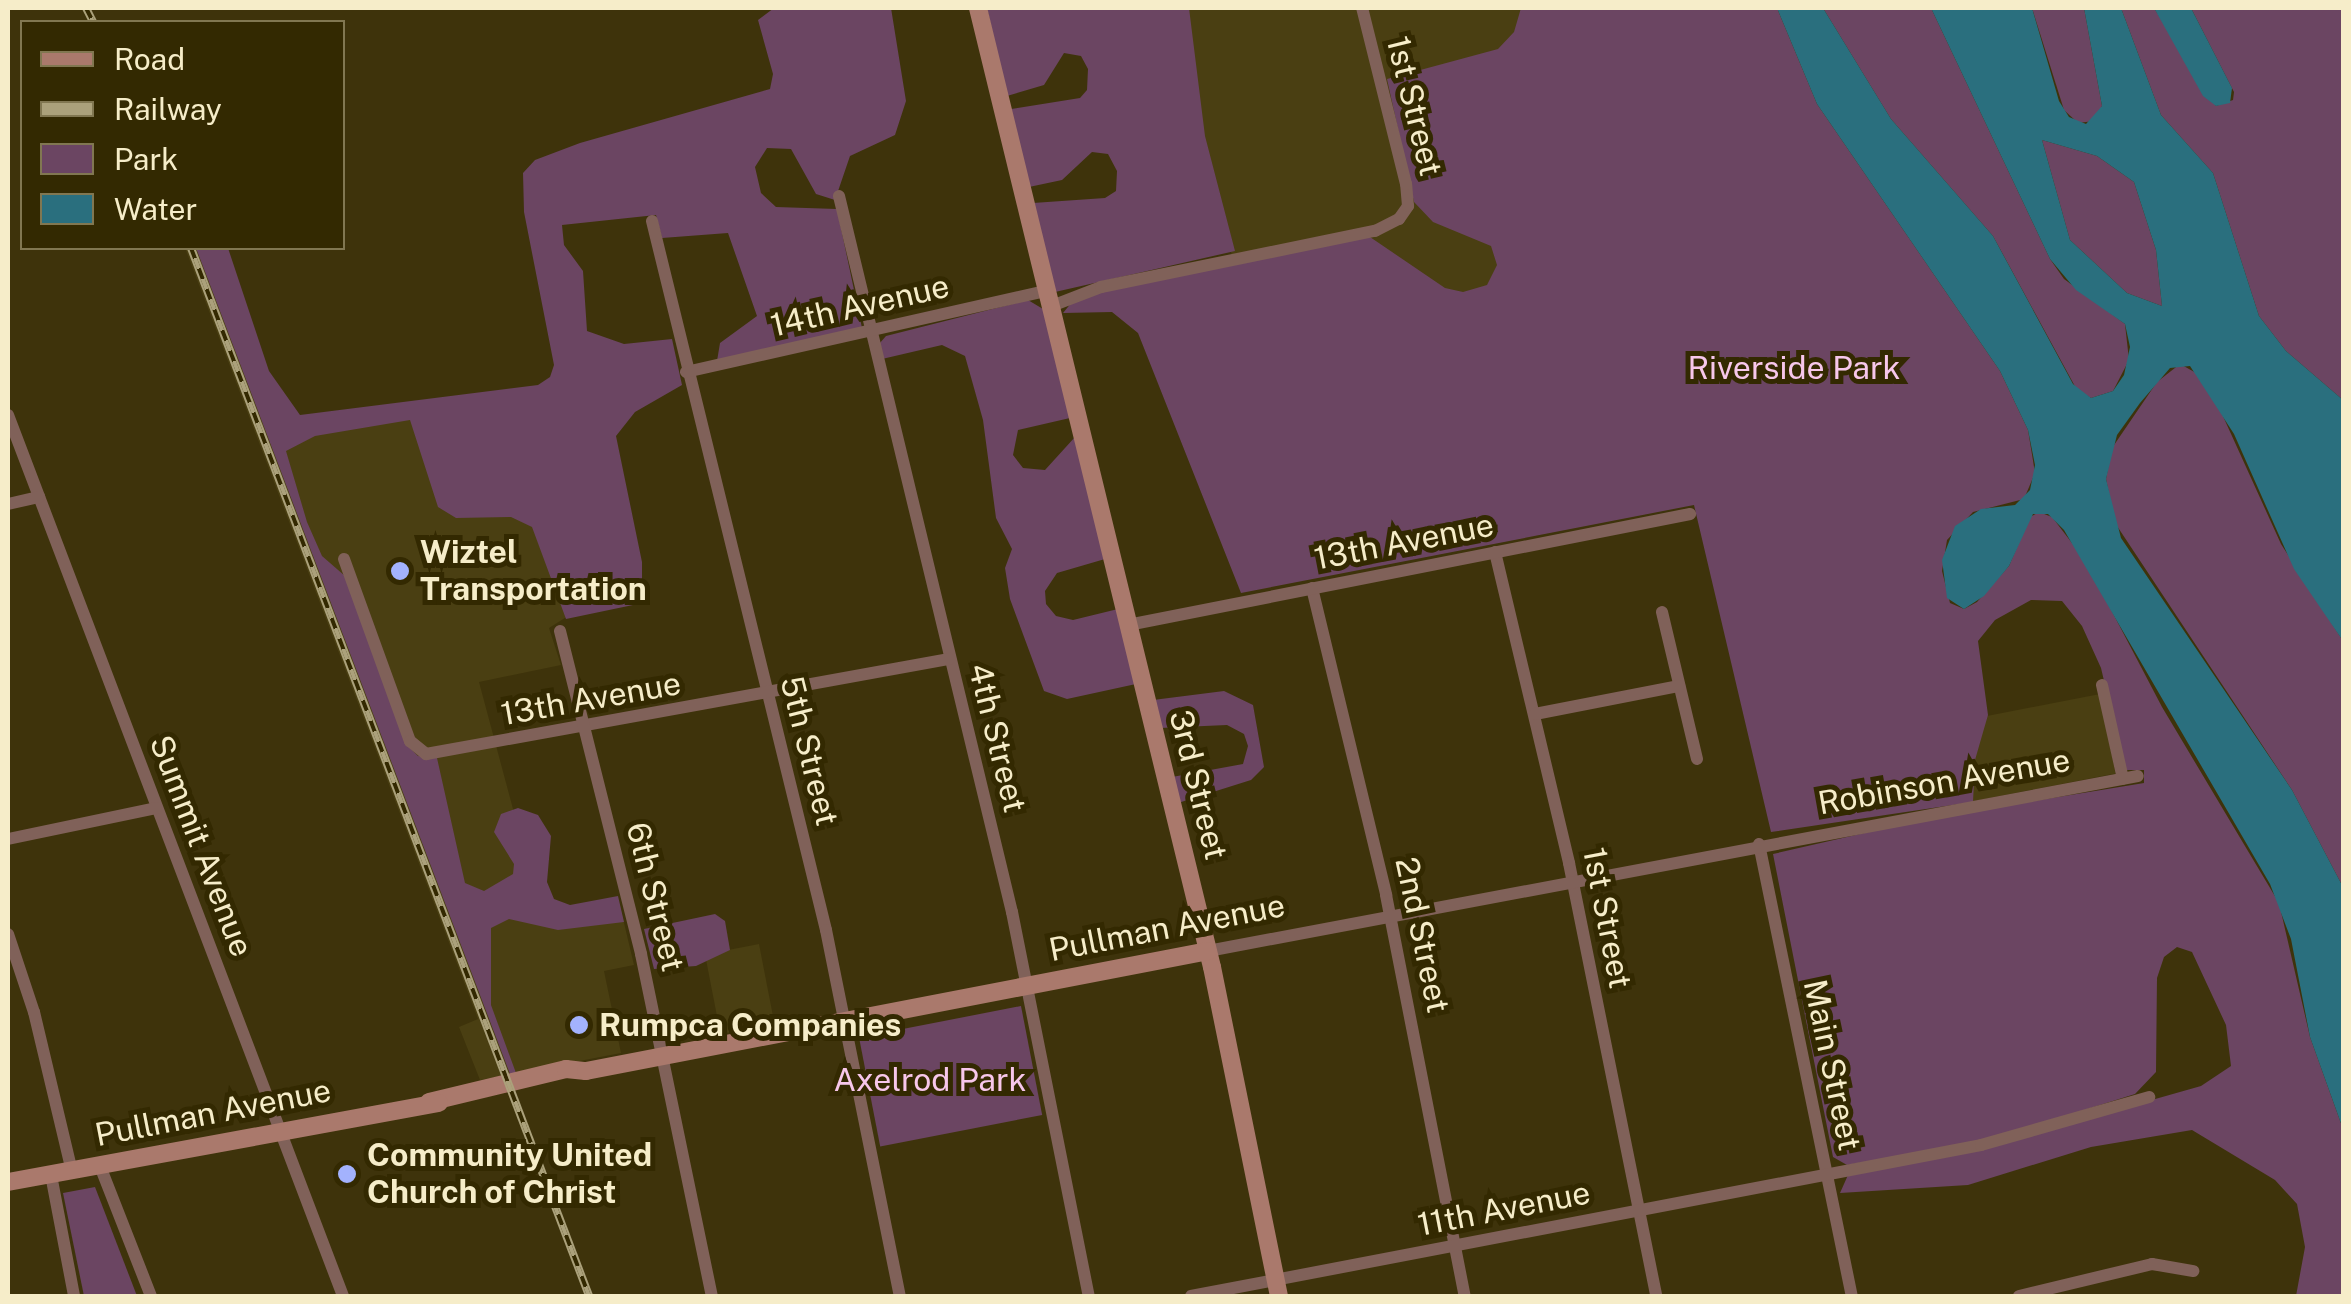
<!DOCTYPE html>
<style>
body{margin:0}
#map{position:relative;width:2351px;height:1304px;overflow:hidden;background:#3e330b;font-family:"Public Sans",sans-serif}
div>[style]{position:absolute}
.built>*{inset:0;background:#4a3f12;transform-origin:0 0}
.green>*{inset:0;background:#6b4562;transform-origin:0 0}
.water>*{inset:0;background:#2a6f7e}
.street>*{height:12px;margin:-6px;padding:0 6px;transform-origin:6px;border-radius:6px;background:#806159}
.secondary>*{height:18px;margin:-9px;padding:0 9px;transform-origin:9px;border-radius:9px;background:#aa796c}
.rail>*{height:8px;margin-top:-4px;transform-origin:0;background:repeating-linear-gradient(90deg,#332901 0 11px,#aba17b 0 22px);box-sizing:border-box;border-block:2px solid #aba17b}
.dots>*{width:28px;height:28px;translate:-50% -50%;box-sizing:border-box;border:5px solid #332901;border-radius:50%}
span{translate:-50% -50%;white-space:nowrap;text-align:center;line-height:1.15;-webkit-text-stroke:10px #332901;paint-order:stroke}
.street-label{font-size:32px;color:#f6edc9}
.park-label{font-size:32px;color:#f7c7eb}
.poi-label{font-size:32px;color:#f6edc9;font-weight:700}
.left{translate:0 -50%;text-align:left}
.frame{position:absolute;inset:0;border:10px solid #f6edc9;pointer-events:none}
.legend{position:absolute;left:20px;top:20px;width:325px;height:230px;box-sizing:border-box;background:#332901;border:2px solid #817751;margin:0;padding:12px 18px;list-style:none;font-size:30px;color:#f6edc9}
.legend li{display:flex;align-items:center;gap:20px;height:50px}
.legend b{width:50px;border:2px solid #817751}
</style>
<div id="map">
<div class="built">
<i style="clip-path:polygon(1172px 8px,1536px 8px,1656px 512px,1310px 579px)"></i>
<i style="clip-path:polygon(185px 248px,197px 248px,272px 442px,570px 383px,568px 616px,549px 628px,561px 665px,479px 682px,543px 921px,620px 906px,634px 965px,604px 971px,621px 1053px,480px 1080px,459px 1027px,478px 1019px)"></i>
<i style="left:2100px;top:694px;width:81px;height:158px;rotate:79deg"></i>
<i style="left:759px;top:944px;width:81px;height:55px;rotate:79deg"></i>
</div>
<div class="green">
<i style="clip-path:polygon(774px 8px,891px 8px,906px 101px,895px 135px,850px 156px,835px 200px,816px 194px,791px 149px,767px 148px,755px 167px,761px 193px,776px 207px,837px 209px,862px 328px,717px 361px,720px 343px,757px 316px,728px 233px,662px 238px,656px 215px,562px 225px,564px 245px,583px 271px,587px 331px,624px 344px,672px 339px,682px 385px,635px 412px,616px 436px,642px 562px,642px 590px,633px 605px,566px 619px,532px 527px,511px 517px,456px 518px,438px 507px,410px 420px,315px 436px,286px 451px,307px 522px,322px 556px,345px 576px,406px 744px,418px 756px,437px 758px,465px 883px,484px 891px,513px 874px,514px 864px,494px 832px,501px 814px,518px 808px,538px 815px,551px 836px,547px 882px,554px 899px,570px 905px,618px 896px,624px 922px,558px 930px,509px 919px,491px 928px,491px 1005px,516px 1073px,510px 1074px,196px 248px,228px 248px,269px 371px,300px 415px,538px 385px,550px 377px,554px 365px,524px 212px,523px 173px,535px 160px,580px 143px,770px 89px,773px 74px,758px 20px)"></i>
<i style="clip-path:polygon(987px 8px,1189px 8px,1205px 136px,1235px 251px,1055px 292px,1033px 203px,1105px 198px,1116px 191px,1117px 171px,1108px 154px,1092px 152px,1062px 180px,1029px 187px,1011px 109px,1080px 98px,1087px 90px,1088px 69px,1081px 56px,1064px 53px,1044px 85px,1007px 96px)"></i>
<i style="clip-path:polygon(1521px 8px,1777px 8px,1817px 104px,2000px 371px,2028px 430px,2035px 473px,2024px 499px,1973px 512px,1947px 540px,1942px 571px,1950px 603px,1964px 609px,1977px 602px,2009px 566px,2030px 517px,2039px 512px,2052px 517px,2085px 560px,2162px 707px,2279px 903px,2310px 1037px,2343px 1129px,2343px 1296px,2296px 1296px,2305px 1247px,2297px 1204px,2275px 1180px,2192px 1130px,2091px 1147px,1968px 1185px,1840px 1193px,1848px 1175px,2014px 1139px,2201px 1086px,2231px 1066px,2226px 1025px,2192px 952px,2177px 947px,2164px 957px,2157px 978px,2156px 1072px,2135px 1094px,1983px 1142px,1847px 1165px,1833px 1157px,1773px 854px,1930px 818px,2144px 783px,2144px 770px,2125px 770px,2101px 668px,2082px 626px,2062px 601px,2031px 600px,1995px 620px,1978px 641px,1988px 715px,1975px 760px,1973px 802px,1771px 832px,1694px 505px,1241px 593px,1138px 333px,1112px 312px,1063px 313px,1072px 302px,1107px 290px,1370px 237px,1445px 288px,1463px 292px,1487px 285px,1497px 265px,1491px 246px,1433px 222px,1414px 202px,1387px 79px,1498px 49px,1514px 32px)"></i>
<i style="clip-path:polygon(1823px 8px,1931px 8px,2050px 259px,2064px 279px,2125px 324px,2129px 360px,2113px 391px,2091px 398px,2077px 390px,1993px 236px,1891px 119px)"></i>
<i style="clip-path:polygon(2032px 8px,2084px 8px,2102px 106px,2094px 121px,2078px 123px,2064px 110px)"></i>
<i style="clip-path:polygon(2121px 8px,2154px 8px,2216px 106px,2233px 100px,2234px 92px,2191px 8px,2343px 8px,2343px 400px,2286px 351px,2259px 316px,2213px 173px,2161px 115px)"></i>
<i style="clip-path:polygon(2042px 140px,2097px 156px,2134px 182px,2156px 250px,2162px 306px,2127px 293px,2070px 240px)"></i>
<i style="clip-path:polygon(1028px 300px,1043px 309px,1070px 418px,1018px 430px,1013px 455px,1023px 468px,1045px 470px,1075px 437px,1105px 559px,1057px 573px,1045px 591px,1046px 604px,1056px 616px,1073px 620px,1118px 609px,1136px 684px,1067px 699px,1044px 691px,1010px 599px,1005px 568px,1012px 549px,996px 518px,983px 420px,965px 356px,942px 345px,882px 359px,879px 344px,886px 336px)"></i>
<i style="clip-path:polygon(2180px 364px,2198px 374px,2217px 403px,2281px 544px,2343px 641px,2343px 887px,2292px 790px,2115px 523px,2106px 479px,2112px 448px,2157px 382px)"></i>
<i style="clip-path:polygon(1224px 691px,1253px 705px,1264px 767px,1251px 780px,1178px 803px,1172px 777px,1243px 764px,1248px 746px,1244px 734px,1227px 725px,1160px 728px,1153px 700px)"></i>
<i style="clip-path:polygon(715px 914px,725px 921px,730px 950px,696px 966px,654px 969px,644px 929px)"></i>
<i style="left:1021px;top:1006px;width:111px;height:165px;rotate:79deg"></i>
<i style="clip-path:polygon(95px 1187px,137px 1296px,84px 1296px,63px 1193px)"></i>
</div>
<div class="water">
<i style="clip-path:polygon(evenodd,1777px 8px,1823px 8px,1891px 119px,1993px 236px,2073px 384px,2091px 398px,2113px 391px,2124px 375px,2130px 347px,2125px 324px,2076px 290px,2050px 259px,1931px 8px,2032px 8px,2059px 101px,2069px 117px,2086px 124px,2102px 106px,2084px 8px,2121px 8px,2161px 115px,2213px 173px,2259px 316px,2286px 351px,2343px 400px,2343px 641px,2294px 569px,2234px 434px,2190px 366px,2170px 368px,2140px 403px,2117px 435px,2106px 479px,2121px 538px,2292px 790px,2343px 887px,2343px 1129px,2310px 1037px,2291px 939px,2270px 884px,2064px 530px,2048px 514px,2033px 514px,2009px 566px,1984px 596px,1964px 609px,1947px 598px,1942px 560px,1955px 526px,1981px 509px,2015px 505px,2030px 490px,2035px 465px,2028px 430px,2000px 371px,1817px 104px,1777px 8px,2042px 140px,2097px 156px,2134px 182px,2156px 250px,2162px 306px,2127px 293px,2070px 240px,2042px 140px)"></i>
<i style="clip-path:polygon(2154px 8px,2191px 8px,2232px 88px,2230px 103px,2216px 106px,2203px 96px)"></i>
</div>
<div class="street">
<i style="left:839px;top:196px;width:737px;rotate:76.42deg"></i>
<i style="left:1012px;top:912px;width:392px;rotate:78.7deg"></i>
<i style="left:652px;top:221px;width:730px;rotate:76.21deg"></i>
<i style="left:826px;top:930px;width:373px;rotate:78.6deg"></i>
<i style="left:1049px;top:307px;width:56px;rotate:-21deg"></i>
<i style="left:1101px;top:287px;width:280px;rotate:-11.6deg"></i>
<i style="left:1375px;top:231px;width:27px;rotate:-27deg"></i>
<i style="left:1399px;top:219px;width:16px;rotate:-55deg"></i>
<i style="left:1408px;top:206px;width:22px;rotate:-95deg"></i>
<i style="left:1406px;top:184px;width:181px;rotate:-104deg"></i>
<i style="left:686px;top:372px;width:368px;rotate:-12.7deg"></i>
<i style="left:8px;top:415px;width:943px;rotate:69.18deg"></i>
<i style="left:8px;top:504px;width:32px;rotate:-13deg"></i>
<i style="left:1495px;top:552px;width:320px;rotate:76.6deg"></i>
<i style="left:1569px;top:863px;width:442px;rotate:78.6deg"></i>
<i style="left:344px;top:559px;width:194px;rotate:70.1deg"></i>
<i style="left:410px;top:741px;width:21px;rotate:39deg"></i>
<i style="left:426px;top:754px;width:532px;rotate:-10.3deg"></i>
<i style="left:1312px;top:588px;width:316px;rotate:76.4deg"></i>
<i style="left:1386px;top:895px;width:409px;rotate:78.9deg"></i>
<i style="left:1662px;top:612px;width:151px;rotate:76.6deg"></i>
<i style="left:1128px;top:625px;width:573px;rotate:-11.17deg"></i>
<i style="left:560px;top:631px;width:333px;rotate:75.9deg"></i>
<i style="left:641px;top:954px;width:349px;rotate:78.3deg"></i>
<i style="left:2102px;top:685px;width:96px;rotate:77.4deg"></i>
<i style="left:1535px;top:714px;width:147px;rotate:-11deg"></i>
<i style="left:8px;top:839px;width:151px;rotate:-11.8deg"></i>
<i style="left:1759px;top:844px;width:461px;rotate:78.4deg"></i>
<i style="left:8px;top:934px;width:82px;rotate:71.6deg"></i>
<i style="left:34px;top:1012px;width:163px;rotate:76.6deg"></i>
<i style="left:1208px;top:951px;width:946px;rotate:-10.66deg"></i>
<i style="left:100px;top:1166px;width:140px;rotate:68.6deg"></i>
<i style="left:51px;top:1175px;width:123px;rotate:79.2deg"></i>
<i style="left:1191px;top:1296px;width:804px;rotate:-10.82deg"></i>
<i style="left:1981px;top:1145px;width:175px;rotate:-15.9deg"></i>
<i style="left:2019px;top:1296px;width:137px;rotate:-13.5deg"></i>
<i style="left:2152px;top:1264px;width:42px;rotate:9.7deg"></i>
</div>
<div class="secondary">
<i style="left:978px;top:8px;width:987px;rotate:76.29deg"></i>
<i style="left:1212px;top:967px;width:336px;rotate:78.5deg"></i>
<i style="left:429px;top:1102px;width:141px;rotate:-13.5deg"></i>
<i style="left:566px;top:1069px;width:20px;rotate:6deg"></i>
<i style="left:586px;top:1071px;width:633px;rotate:-10.92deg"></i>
<i style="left:8px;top:1182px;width:438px;rotate:-10.4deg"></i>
</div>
<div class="rail">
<i style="left:86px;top:8px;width:16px;rotate:63deg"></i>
<i style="left:191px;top:248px;width:1121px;rotate:69.2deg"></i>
</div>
<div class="dots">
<i style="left:400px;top:571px;background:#a3b2fd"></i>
<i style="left:579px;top:1025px;background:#a3b2fd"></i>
<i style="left:347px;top:1174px;background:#a3b2fd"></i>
</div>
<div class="street-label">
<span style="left:1414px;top:106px;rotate:76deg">1st Street</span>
<span style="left:860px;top:306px;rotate:-13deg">14th Avenue</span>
<span style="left:1404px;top:542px;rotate:-11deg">13th Avenue</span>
<span style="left:591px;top:699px;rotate:-10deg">13th Avenue</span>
<span style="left:997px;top:738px;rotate:76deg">4th Street</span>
<span style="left:809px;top:751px;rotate:76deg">5th Street</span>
<span style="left:1944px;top:782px;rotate:-10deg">Robinson Avenue</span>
<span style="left:1198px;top:785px;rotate:76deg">3rd Street</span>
<span style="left:201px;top:846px;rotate:69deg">Summit Avenue</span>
<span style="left:655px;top:897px;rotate:76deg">6th Street</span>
<span style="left:1607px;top:918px;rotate:79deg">1st Street</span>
<span style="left:1167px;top:928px;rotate:-11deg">Pullman Avenue</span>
<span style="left:1422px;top:935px;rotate:78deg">2nd Street</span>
<span style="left:1832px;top:1065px;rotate:78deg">Main Street</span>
<span style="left:213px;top:1113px;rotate:-11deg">Pullman Avenue</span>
<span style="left:1504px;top:1209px;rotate:-11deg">11th Avenue</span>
</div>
<div class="park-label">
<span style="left:1794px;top:368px">Riverside Park</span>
<span style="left:930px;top:1080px">Axelrod Park</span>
</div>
<div class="poi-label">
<span class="left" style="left:420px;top:571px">Wiztel<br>Transportation</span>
<span class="left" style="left:599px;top:1025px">Rumpca Companies</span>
<span class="left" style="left:367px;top:1174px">Community United<br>Church of Christ</span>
</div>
<div class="frame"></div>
<ul class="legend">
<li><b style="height:12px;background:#aa796c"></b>Road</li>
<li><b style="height:12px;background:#aba17b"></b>Railway</li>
<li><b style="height:28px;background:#6b4562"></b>Park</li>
<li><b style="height:28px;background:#2a6f7e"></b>Water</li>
</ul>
</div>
